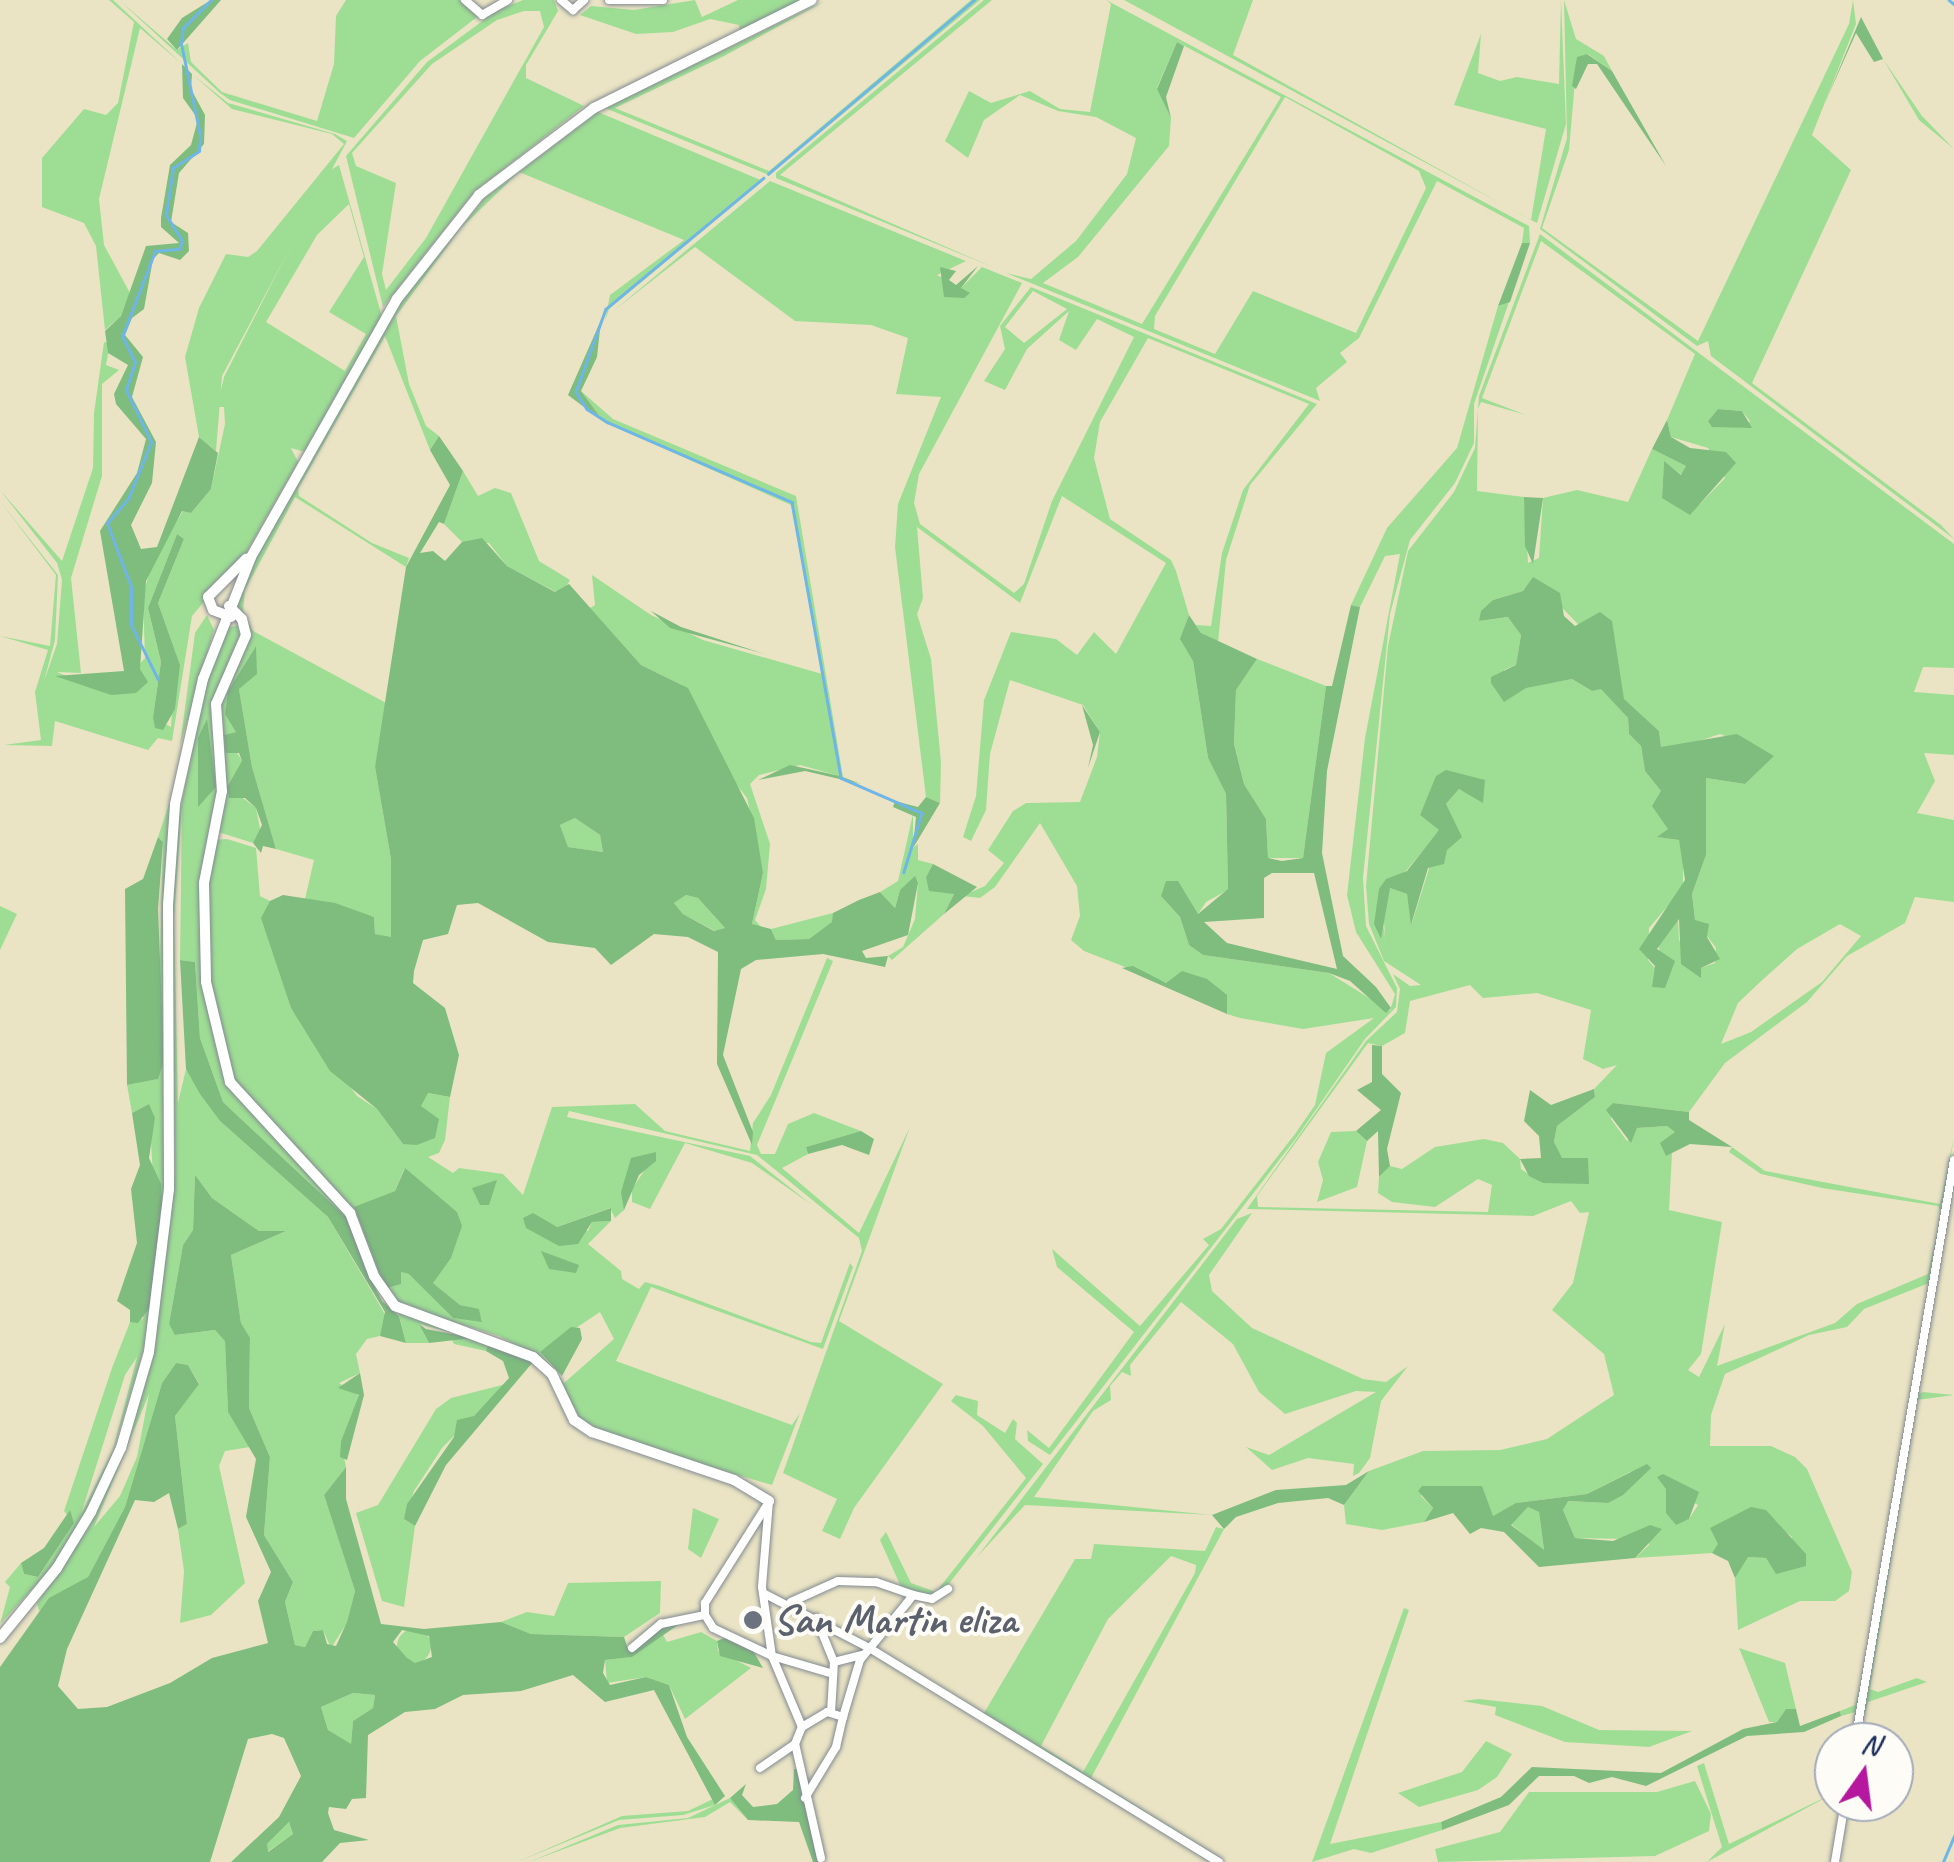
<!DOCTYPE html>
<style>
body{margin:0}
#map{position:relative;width:1954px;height:1862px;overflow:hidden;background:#eae4c4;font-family:Caveat,sans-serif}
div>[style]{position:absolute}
.green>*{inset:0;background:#9ede94}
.round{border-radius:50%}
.forest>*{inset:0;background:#7ebd7e}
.stream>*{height:2.5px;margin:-1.25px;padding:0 1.25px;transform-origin:1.25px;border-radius:1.25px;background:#6fb6e6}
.roads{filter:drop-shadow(0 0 2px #828a91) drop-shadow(0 0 2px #828a91)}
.street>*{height:8px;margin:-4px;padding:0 4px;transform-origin:4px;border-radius:4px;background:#fff}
.secondary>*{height:10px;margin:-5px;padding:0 5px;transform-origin:5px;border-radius:5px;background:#fff}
.dots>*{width:28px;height:28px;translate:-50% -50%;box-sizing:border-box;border:5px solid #fdfcf7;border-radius:50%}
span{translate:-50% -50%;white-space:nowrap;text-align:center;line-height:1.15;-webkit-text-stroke:8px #fdfcf7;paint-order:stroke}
.worship-label{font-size:42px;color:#5b616d;font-weight:700}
.left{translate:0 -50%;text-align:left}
.north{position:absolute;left:1814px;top:1722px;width:100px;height:100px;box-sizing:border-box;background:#fdfcf7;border:2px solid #a3aaba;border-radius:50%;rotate:14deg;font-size:28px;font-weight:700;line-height:40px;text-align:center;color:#1b2f5e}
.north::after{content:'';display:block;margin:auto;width:35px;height:45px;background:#b5179e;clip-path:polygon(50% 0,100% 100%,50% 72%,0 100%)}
</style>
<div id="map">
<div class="green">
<i style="clip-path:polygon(109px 0,113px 0,182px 64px,140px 28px,99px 199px,104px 245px,130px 293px,121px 316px,105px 330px,96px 246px,84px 223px,42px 207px,42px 158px,84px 109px,106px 115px,118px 103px,134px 22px)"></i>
<i style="clip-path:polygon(119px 0,177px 50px,188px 43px,191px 62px,222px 92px,317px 121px,334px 64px,336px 16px,346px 0,460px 0,477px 17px,420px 61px,354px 138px,230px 100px,220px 93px)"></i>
<i style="clip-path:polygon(evenodd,523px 0,554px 0,558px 11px,526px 65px,526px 78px,584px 106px,474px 192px,383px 307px,346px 156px,427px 62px,496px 11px,523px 0,524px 11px,540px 11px,544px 27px,426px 238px,386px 290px,382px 274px,396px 183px,356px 166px,352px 153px,432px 64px,497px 20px,524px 11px)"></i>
<i style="clip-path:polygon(695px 0,702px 17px,738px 0,801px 0,740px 33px,739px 25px,710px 19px,673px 32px,636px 34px,580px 15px,591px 6px,634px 10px)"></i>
<i style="clip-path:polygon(827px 0,724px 56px,615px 108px,769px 171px,971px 0,980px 0,769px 175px,605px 108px)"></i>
<i style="clip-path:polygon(984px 0,992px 0,780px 175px,995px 268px,776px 178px,776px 173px)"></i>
<i style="clip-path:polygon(evenodd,1106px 0,1529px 226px,1530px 243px,1522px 243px,1524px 228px,1437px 181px,1359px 338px,1340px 353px,1347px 362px,1316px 388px,1320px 401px,1006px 273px,1031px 279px,1076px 241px,1127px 174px,1136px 138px,1096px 117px,1058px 111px,1020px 95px,984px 120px,968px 158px,945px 141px,969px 91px,991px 103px,1030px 91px,1060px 109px,1090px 112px,1111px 4px,1106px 0,1177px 42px,1281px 97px,1142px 324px,1043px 283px,1078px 257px,1169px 146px,1171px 118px,1157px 88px,1177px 42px,1106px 0,1285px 97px,1419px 171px,1426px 188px,1356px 333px,1253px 291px,1215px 354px,1154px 329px,1155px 316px,1285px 97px)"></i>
<i style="clip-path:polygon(1124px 0,1253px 0,1233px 55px,1531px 220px,1546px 129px,1454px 105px,1481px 34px,1478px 73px,1500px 81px,1517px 77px,1559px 84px,1561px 0,1566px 124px,1537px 223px)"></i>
<i style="clip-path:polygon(1564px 0,1576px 39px,1604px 56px,1612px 71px,1588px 54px,1577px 58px,1569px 150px,1542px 228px,1698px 341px,1849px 24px,1853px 0,1856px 24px,1812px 135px,1851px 170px,1752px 383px,1941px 525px,1954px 539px,1711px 356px,1708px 341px,1697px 346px,1540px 229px,1567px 138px)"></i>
<i style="clip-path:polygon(1883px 59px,1922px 116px,1954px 149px,1919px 120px)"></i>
<i style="clip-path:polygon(192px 74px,228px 103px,335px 134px,347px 141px,222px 376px,216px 451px,199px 437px,185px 357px,199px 308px,226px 254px,248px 257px,257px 251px,344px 144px,332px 134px,232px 109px)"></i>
<i style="clip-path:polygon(598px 112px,763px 181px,609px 309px,605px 321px,610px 295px,684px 240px,519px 172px,461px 228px,396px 316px,409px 384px,426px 426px,439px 436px,430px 450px,385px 336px,298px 489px,299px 496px,372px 543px,409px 558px,406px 567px,295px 497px,245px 590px,243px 611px,253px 631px,388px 704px,375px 767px,391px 859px,391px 938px,375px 934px,374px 917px,305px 899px,314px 860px,276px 849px,252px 767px,239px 689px,256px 646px,228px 691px,236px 732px,225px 735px,243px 762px,227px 786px,256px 808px,261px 834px,253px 843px,218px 832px,221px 699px,247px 645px,247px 625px,237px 605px,248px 572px,401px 302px,485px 198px)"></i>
<i style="clip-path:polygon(evenodd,339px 165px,382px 317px,305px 452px,291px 448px,298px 462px,248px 550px,192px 616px,172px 741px,158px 738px,148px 750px,55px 721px,52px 746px,4px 745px,41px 740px,35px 692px,48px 650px,0 636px,50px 646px,56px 575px,0 501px,58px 575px,55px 640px,44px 681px,57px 644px,62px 580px,57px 563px,0 490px,62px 561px,93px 468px,94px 413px,104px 342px,110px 343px,106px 365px,119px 370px,102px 384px,102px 476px,71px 578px,81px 673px,57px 672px,111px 695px,145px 658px,143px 595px,153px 559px,183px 511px,191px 513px,211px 489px,225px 424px,224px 407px,217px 407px,224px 377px,329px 171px,339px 165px,349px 204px,364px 257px,329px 312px,366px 334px,345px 371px,266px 322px,317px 235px,349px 204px,339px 165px,177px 534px,184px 539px,158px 603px,176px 654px,171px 727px,153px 717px,161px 662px,148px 608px,177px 534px)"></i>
<i style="clip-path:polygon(evenodd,770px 181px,966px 261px,937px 275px,961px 288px,982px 267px,1022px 283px,919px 474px,914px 503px,920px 524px,1014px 593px,1024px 584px,1052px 501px,1134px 337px,1097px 319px,1076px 350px,1059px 340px,1069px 311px,1027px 349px,1005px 390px,984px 381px,1005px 349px,1000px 326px,1031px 287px,1317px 404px,1250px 485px,1226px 560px,1218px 643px,1201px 633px,1196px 625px,1211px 626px,1222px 553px,1243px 490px,1309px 404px,1148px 338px,1100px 422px,1094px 458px,1110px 519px,1171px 560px,1176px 571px,1189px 615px,1181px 639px,1193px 661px,1208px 758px,1226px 794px,1228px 890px,1206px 902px,1198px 914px,1161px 896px,1180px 917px,1189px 945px,1203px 955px,1329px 973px,1390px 1011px,1395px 994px,1356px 932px,1347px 895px,1365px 738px,1400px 554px,1385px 556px,1360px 607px,1351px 605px,1387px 528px,1457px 448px,1498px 306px,1509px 302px,1474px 404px,1474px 443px,1455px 483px,1410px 540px,1390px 614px,1363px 878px,1366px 926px,1397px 988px,1396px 1007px,1365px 1039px,1297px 1137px,1050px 1455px,1028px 1441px,1027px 1430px,1049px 1448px,1134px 1332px,1057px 1267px,1052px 1249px,1140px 1326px,1209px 1245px,1203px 1239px,1221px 1229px,1295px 1134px,1315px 1105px,1326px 1053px,1374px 1018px,1303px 1029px,1240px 1018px,1227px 1014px,1226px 995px,1166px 983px,1084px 951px,1071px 940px,1080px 916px,1077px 886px,1040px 823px,995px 887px,980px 898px,962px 896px,985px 886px,1004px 863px,988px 850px,1013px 811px,1026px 803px,1080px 802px,1097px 757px,1100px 732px,1083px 705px,1010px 680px,990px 754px,986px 810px,971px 841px,963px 837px,976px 796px,984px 700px,1011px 632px,1056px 639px,1077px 655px,1094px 632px,1116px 654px,1166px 563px,1062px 496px,1020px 603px,917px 527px,923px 598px,917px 614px,931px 659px,941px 762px,940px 803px,926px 797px,895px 547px,898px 504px,941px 397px,896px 394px,908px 338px,871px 325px,795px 321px,695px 247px,612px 312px,770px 181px,1033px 291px,1067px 309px,1024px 343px,1005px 327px,1033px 291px)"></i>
<i style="clip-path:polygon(evenodd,1540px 234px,1954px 544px,1954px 668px,1923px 667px,1914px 692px,1954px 695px,1954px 755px,1924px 753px,1935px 781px,1917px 813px,1954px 820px,1954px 902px,1915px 897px,1905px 923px,1847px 956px,1807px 1002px,1725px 1063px,1689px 1112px,1613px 1103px,1611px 1119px,1627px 1141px,1637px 1128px,1667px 1126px,1675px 1132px,1665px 1155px,1672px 1153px,1669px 1210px,1722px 1222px,1701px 1354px,1688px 1370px,1699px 1377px,1725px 1324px,1717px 1366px,1835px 1323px,1857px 1304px,1928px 1274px,1941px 1212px,1938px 1206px,1822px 1188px,1761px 1174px,1729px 1152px,1732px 1147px,1765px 1171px,1940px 1204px,1954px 1137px,1853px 1742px,1855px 1712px,1841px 1716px,1840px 1711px,1855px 1705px,1862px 1682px,1929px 1283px,1864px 1309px,1847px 1327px,1809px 1335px,1725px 1374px,1711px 1415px,1710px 1446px,1771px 1446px,1795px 1457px,1807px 1469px,1852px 1572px,1849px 1591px,1835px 1601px,1800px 1601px,1738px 1630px,1735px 1578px,1742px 1564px,1748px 1557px,1766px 1558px,1776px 1573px,1789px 1568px,1792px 1537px,1773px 1522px,1719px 1544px,1712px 1553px,1635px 1558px,1649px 1545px,1650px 1525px,1630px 1539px,1575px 1538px,1563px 1510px,1567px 1501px,1608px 1503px,1632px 1471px,1587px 1494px,1517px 1503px,1493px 1516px,1435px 1486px,1422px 1486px,1421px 1496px,1433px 1508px,1424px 1522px,1382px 1530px,1346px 1524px,1344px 1505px,1369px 1471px,1423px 1451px,1500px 1450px,1547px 1439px,1614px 1395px,1604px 1354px,1552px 1310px,1573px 1283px,1589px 1212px,1580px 1213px,1571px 1201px,1533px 1216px,1247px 1209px,1366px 1041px,1397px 1012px,1400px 989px,1393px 974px,1410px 986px,1421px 985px,1384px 961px,1369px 924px,1366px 886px,1388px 646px,1408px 551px,1454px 492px,1475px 448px,1479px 396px,1540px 234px,1541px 241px,1695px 354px,1667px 420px,1671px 437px,1708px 448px,1725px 478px,1700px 504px,1662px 497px,1664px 462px,1682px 475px,1686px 466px,1652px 449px,1628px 502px,1577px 490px,1543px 498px,1539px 558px,1528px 563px,1524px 497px,1477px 491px,1478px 409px,1481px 402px,1526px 415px,1482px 398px,1541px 241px,1540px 234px,1718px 409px,1742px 411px,1750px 421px,1743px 428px,1728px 422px,1718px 427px,1708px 421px,1718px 409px,1540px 234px,1533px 578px,1615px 662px,1624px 700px,1659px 731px,1661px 747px,1675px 749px,1720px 734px,1773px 756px,1745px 784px,1706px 778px,1706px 855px,1692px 894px,1695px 920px,1716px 948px,1715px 963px,1701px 968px,1679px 940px,1678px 918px,1658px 944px,1661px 958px,1651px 981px,1656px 969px,1648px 960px,1649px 928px,1683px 888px,1683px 848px,1679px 840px,1658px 837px,1668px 829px,1661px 791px,1645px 771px,1641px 746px,1629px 734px,1628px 718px,1601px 688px,1592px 691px,1572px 679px,1526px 687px,1503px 701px,1504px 670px,1516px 665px,1521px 635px,1509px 617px,1479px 621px,1493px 600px,1523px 591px,1533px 578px,1540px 234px,1437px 776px,1478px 780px,1476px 796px,1459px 789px,1446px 804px,1446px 814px,1412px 923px,1407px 894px,1390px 888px,1383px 903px,1385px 939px,1379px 889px,1406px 871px,1440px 830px,1420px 815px,1437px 776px,1540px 234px,1840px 924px,1861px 936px,1822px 982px,1751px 1032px,1721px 1044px,1738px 1003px,1759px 983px,1797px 949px,1840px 924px,1540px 234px,1470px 985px,1483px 998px,1537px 993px,1591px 1010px,1583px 1059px,1603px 1069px,1617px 1065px,1594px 1089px,1595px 1097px,1557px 1126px,1554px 1142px,1568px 1182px,1543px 1183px,1521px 1169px,1520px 1159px,1503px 1143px,1484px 1139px,1435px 1147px,1402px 1169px,1390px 1166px,1379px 1177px,1378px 1193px,1392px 1202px,1435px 1207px,1478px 1179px,1492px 1185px,1488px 1212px,1258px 1207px,1257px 1196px,1368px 1043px,1382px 1046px,1405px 1033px,1410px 1001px,1470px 985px,1540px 234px,1666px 1489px,1698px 1505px,1689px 1519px,1676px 1524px,1666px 1489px)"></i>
<i style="clip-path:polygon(581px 391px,613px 419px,796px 496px,843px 777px,800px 765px,759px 775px,750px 784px,770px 844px,766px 889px,755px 920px,762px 928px,752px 924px,763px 873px,747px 798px,725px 770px,682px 685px,641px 665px,590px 608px,595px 605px,592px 575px,651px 615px,703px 640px,822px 674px,791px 505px,604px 422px)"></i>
<i style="clip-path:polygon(463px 471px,478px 496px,495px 488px,511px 493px,539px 561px,570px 580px,564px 590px,556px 592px,507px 566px,489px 543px,462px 542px,444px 524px)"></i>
<i style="clip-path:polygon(207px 615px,214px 630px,180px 745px,195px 633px)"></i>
<i style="clip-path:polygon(evenodd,237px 625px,242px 642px,211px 716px,219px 794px,202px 870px,203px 978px,223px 1073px,350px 1217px,373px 1278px,394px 1309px,524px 1354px,492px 1343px,486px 1351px,454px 1344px,450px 1335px,473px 1338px,419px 1324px,429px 1343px,406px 1343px,399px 1315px,365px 1268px,349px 1220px,223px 1102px,200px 1038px,195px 962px,180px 960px,182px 806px,174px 919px,178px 1103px,186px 1069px,220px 1121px,328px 1217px,386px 1316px,380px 1336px,367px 1339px,356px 1354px,360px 1373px,339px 1383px,359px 1396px,341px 1441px,346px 1467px,324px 1495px,355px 1591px,347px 1623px,331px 1648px,323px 1630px,313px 1631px,305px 1647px,295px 1645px,285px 1602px,293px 1582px,264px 1535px,270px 1457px,249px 1408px,250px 1339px,241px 1323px,231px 1255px,286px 1231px,259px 1231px,212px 1198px,195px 1176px,193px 1230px,183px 1245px,169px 1324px,176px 1335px,215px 1330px,225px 1340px,228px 1412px,250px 1447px,225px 1451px,219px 1466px,245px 1583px,211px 1615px,180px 1623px,184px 1571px,178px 1529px,187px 1524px,175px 1416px,199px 1383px,188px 1365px,176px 1363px,162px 1383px,125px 1507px,88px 1577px,39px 1611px,37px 1603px,89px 1527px,120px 1462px,154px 1350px,175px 1172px,172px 913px,177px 826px,206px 681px,228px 628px,237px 625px,149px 1394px,137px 1457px,120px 1496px,94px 1527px,149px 1394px)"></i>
<i style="clip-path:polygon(1257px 659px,1326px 686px,1303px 858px,1268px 858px,1266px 819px,1244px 784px,1234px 744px,1236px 690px)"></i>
<i style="clip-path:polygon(evenodd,170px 801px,164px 899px,165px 1174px,150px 1328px,108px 1469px,69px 1543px,40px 1585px,0 1632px,37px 1584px,0 1624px,10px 1587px,5px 1582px,21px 1563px,24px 1574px,38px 1577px,74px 1523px,64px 1511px,112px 1368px,130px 1322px,143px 1319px,153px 1178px,149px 1104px,132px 1113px,127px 1085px,157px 1079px,163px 842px,158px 837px,170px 801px,137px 1357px,113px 1450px,81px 1514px,125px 1375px,137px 1357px)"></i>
<i style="clip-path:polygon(913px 814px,913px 848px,918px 844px,918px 860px,933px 864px,926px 877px,954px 894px,944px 914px,892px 960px,888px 956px,903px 947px,915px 919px,918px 883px,900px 890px,895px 908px,880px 892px,898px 881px)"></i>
<i style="clip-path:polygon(575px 818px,600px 835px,603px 852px,568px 847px,560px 825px)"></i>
<i style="clip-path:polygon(evenodd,227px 839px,256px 848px,260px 896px,270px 901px,266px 929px,291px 1008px,357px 1096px,377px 1109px,403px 1144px,427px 1093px,450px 1097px,445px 1140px,439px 1153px,428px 1157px,453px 1173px,459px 1168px,503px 1174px,523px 1195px,552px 1107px,635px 1104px,665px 1131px,750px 1151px,753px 1123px,771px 1095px,827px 958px,833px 961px,757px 1145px,761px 1154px,775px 1154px,788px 1124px,814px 1113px,861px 1131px,806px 1147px,808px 1154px,782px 1168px,859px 1233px,910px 1127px,839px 1321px,943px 1384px,854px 1508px,840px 1539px,822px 1531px,837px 1499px,783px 1473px,862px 1251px,859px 1238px,757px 1155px,569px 1111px,567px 1117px,750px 1156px,812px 1205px,752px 1163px,685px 1143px,650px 1209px,632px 1202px,632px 1189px,656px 1153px,628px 1175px,624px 1210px,615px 1218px,610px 1208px,557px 1227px,526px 1228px,588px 1231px,592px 1222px,611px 1221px,588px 1244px,621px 1271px,622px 1279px,639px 1289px,645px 1282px,660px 1286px,811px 1342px,821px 1343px,850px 1263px,853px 1267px,823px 1349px,651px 1287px,616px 1361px,792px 1425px,800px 1413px,772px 1485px,612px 1438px,576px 1418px,538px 1357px,499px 1336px,399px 1305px,378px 1279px,360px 1225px,231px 1077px,212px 1005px,207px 905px,213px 840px,227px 839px,404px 1169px,457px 1212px,433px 1283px,460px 1305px,479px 1310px,482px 1321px,453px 1318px,410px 1274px,401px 1272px,400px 1284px,389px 1288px,379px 1272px,354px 1208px,395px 1191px,404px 1169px,227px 839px,600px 1312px,614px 1339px,564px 1383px,540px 1352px,600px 1312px)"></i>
<i style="clip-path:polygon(686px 895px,698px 898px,725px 928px,715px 931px,683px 914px,674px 903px)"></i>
<i style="clip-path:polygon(0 906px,17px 914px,0 950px)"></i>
<i style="clip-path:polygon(833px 913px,833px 922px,809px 939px,776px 940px,771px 929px)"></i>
<i style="clip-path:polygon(1356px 1131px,1367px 1141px,1357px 1187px,1317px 1202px,1323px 1180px,1318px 1162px,1331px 1132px)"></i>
<i style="clip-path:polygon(1252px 1213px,1209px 1275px,1212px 1291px,1252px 1328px,1363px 1379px,1386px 1382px,1408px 1366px,1381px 1401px,1370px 1458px,1359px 1473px,1353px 1476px,1354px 1464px,1308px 1458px,1272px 1470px,1246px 1447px,1269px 1455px,1376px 1392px,1356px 1391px,1285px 1414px,1259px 1392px,1233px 1344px,1181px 1302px,1130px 1365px,1131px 1376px,1122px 1372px,1110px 1386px,1111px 1400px,1093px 1411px,1034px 1497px,1212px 1515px,1025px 1505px,977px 1557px,1237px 1219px)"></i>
<i style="clip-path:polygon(506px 1384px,442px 1448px,414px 1491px,404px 1519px,415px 1526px,404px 1607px,382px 1601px,356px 1513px,378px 1505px,436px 1409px,451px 1398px)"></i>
<i style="clip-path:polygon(1923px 1392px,1954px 1395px,1917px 1400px,1870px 1689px,1878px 1692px,1917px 1678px,1927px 1682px,1868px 1702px,1857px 1742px,1917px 1395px)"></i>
<i style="clip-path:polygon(956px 1395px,978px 1401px,977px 1415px,1005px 1433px,1013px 1419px,1017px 1423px,1015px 1439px,1043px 1464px,944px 1590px,936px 1596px,918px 1594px,901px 1587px,880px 1540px,886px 1532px,911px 1583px,936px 1592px,1026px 1478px,983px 1426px,951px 1401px)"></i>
<i style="clip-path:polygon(1528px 1507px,1539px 1512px,1544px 1551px,1511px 1524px)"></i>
<i style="clip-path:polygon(693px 1508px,719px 1519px,701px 1558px,688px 1549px)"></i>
<i style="clip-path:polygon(evenodd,1216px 1527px,1224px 1529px,1091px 1778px,1228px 1862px,910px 1672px,984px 1713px,1075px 1559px,1091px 1559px,1094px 1544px,1205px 1551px,1216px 1527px,1171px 1556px,1196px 1565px,1195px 1573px,1083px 1772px,1041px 1746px,1108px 1619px,1171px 1556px)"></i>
<i style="clip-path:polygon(661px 1581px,660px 1613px,624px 1637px,531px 1634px,501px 1622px,527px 1612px,554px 1616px,568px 1583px)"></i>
<i style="clip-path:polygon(1404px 1608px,1409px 1610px,1330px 1844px,1441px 1822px,1442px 1830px,1371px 1853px,1354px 1849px,1312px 1862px)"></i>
<i class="round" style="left:397px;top:1629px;width:34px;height:34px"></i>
<i style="clip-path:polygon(701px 1632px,717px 1641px,718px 1651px,751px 1668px,685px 1719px,669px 1685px,646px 1677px,607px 1683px,605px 1660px,632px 1657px,663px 1635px,667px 1642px)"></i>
<i style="clip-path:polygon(1739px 1648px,1785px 1663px,1796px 1709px,1786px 1709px,1777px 1722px,1769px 1722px)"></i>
<i style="clip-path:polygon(353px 1693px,375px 1695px,373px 1708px,353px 1721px,351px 1745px,328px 1730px,321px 1707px)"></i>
<i style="clip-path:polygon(1479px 1699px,1542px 1706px,1599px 1730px,1692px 1731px,1649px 1747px,1565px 1742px,1495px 1715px,1496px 1707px,1462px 1701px)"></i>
<i style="clip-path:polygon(1486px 1741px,1512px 1754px,1497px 1777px,1478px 1790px,1419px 1807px,1398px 1793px,1462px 1772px)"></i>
<i style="clip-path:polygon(1704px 1763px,1729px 1844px,1834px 1793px,1707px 1862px,1722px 1847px,1697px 1766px)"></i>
<i style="clip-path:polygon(1695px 1781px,1711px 1814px,1709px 1831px,1655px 1856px,1438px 1862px,1435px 1849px,1500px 1832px,1529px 1792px,1657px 1792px)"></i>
<i style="clip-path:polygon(730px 1798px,748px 1820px,730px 1802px,705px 1817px,620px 1828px,529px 1862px,618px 1825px,688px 1818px)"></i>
<i style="clip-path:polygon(713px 1799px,715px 1805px,683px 1815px,619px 1820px,517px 1862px,622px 1816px,688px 1811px)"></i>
<i style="clip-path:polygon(289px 1822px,293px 1834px,267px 1852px,267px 1844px)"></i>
</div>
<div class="forest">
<i style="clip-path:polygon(211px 0,221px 0,177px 50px,167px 39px,182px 18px)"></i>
<i style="clip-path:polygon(1861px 17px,1883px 59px,1874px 62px,1856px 33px,1824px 105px)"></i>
<i style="clip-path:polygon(1177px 42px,1184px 46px,1166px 97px,1171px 118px,1157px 89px)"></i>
<i style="clip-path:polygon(1587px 54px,1612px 71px,1666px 166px,1597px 64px,1588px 64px,1576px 89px,1572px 86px,1577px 57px)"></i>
<i style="clip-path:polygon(182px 64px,192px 74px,191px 89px,205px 115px,204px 144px,179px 173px,171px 222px,188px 233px,189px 251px,180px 260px,159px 253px,153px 259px,144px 309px,132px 318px,125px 335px,143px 357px,132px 397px,156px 442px,152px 483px,131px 525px,141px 549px,157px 547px,199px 437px,218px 453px,211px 489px,191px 513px,182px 511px,146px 581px,140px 669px,148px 682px,136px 693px,111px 695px,55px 676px,124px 671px,100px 531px,137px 473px,146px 439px,116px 404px,114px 394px,128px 365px,108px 353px,105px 331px,121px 316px,146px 246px,179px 243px,161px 227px,161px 218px,170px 165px,191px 145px,198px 119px,183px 98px)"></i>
<i style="clip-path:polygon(1522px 243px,1530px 243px,1510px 302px,1498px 306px)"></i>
<i style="clip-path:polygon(978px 266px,961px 288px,970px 293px,964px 298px,944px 297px,940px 267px,956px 271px,949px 280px,956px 285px)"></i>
<i style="clip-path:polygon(601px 320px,597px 357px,581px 391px,604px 422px,568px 395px)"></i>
<i style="clip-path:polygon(1718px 409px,1742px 411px,1752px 428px,1712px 427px,1708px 421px)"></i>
<i style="clip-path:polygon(1667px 420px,1671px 437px,1690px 448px,1726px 452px,1736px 463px,1690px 515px,1662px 498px,1664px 461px,1681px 475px,1686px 466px,1652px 449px)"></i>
<i style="clip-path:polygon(evenodd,439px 436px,463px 471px,444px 524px,439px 522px,420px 553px,433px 551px,445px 561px,462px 542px,482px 538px,507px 566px,555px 592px,569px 584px,641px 665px,688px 688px,754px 818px,763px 873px,752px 924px,771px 929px,776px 940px,809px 939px,832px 922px,833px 913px,859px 900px,880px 892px,895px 908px,900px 890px,915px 876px,918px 883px,908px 935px,862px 951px,866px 958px,888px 956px,885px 967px,823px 954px,756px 960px,741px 969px,723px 1055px,753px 1132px,752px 1145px,717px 1064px,718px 952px,688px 937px,654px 934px,611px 965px,595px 948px,548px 942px,478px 903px,457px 905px,448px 934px,423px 940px,414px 971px,413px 983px,445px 1008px,459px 1055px,450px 1097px,428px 1093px,421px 1106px,439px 1119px,435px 1138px,417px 1145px,403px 1144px,377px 1109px,330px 1071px,291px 1008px,261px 918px,270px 901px,283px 895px,335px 903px,374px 917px,375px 934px,391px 937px,391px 859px,375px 767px,406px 567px,450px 485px,430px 450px,439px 436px,575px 818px,600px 835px,603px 852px,568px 847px,560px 825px,575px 818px,439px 436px,686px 895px,698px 898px,725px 928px,714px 931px,683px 914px,674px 903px,686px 895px)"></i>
<i style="clip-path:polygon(1524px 497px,1543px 498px,1533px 564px,1525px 546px)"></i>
<i style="clip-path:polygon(177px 534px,184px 539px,158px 603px,180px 665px,175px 709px,163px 730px,155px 728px,153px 717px,161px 662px,148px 608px)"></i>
<i style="clip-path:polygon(1533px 577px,1560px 593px,1564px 616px,1575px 626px,1600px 612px,1612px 621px,1624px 699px,1659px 731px,1661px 747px,1737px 734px,1774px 756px,1745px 784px,1706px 778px,1706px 855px,1692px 894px,1695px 920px,1709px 924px,1707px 937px,1720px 959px,1701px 968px,1701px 978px,1681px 964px,1679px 919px,1657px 949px,1675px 961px,1665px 988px,1652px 987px,1655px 966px,1639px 949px,1685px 880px,1679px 840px,1657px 837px,1668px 829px,1652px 806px,1661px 791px,1645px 771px,1641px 746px,1629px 734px,1628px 718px,1601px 689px,1592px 691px,1572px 679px,1526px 688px,1504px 702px,1491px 683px,1491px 677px,1516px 665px,1521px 635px,1508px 617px,1479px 621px,1481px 611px,1493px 600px,1523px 591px)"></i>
<i style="clip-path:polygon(evenodd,1351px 605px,1360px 607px,1327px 771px,1322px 853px,1343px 956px,1376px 987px,1391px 1008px,1386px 1013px,1350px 981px,1329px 973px,1203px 955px,1189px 945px,1180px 917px,1161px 896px,1166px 881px,1178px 881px,1198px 914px,1228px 889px,1226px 794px,1208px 758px,1193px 661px,1180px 639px,1189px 615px,1201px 633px,1257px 659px,1236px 690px,1234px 744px,1244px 784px,1266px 819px,1268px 858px,1282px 861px,1303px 858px,1326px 686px,1332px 686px,1351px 605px,1272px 873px,1314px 873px,1337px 969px,1227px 943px,1204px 922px,1264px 918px,1264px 878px,1272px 873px)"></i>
<i style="clip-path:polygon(651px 611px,681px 627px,765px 654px,670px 628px)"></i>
<i style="clip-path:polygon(256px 646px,257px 674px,239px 689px,252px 767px,276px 849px,263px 846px,261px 853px,253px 843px,262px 825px,256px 808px,245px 798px,229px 798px,227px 787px,242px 761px,239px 753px,226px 753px,224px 735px,236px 732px,225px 714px,228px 691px)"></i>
<i style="clip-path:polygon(1082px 705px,1100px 732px,1088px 768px,1093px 745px)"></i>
<i style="clip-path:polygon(207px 719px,216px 787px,198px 807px,198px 738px)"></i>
<i style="clip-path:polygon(790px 765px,840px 776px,861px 784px,805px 771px,758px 780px)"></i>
<i style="clip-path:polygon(1446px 770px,1485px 780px,1483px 803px,1459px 789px,1446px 804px,1462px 837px,1447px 850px,1444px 864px,1428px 868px,1411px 925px,1407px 894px,1390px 888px,1381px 939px,1374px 924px,1379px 889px,1386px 879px,1407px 871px,1439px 830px,1420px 815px,1436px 776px)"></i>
<i style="clip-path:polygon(926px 797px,940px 803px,913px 848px,916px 817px,893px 807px,895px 801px,918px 807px)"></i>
<i style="clip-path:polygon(158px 837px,163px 842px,158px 909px,164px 1061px,158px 1079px,127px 1085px,125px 889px,143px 879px)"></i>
<i style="clip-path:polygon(933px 864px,977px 887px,944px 914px,954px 894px,929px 891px,926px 877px)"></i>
<i style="clip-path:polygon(180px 960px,195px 962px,200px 1038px,223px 1102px,349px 1220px,365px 1268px,382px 1301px,399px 1316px,406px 1343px,380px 1336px,385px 1312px,328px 1217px,220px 1121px,200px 1094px,186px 1069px)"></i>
<i style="clip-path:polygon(1133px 966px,1166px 983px,1182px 971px,1207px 979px,1227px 995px,1227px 1014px,1122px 968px)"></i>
<i style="clip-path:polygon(1372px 1045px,1382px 1046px,1382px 1074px,1401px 1093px,1387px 1149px,1390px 1166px,1379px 1177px,1378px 1131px,1367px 1141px,1356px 1131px,1381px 1110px,1357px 1090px,1372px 1082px)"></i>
<i style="clip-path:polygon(1594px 1089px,1595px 1097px,1557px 1126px,1554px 1142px,1562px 1158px,1588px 1158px,1589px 1184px,1543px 1183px,1529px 1176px,1520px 1159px,1541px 1158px,1539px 1136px,1524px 1121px,1530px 1090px,1551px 1105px)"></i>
<i style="clip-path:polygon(1613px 1103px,1689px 1112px,1689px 1120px,1732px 1147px,1690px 1144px,1666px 1156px,1660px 1143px,1675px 1132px,1667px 1126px,1637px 1128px,1631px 1143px,1606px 1110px)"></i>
<i style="clip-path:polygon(149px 1104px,155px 1118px,149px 1158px,161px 1184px,162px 1207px,151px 1306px,138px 1323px,130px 1322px,130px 1310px,117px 1301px,137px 1243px,131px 1189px,140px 1165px,132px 1113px)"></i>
<i style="clip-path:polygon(861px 1131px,874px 1139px,869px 1155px,842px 1145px,808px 1154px,806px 1147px)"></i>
<i style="clip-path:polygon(656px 1152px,656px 1161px,639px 1175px,624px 1210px,621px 1192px,631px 1158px)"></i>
<i style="clip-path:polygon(405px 1168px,457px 1212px,462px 1226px,451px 1258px,433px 1283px,460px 1305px,479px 1309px,482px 1322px,453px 1318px,409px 1274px,401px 1272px,401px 1284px,388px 1288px,379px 1272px,354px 1207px,395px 1191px)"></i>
<i style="clip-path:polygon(evenodd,195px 1175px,212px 1198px,259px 1231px,286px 1231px,231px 1255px,241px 1323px,250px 1338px,249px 1408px,270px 1457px,264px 1535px,293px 1582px,285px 1602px,295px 1645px,305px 1647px,313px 1631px,323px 1630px,327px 1644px,336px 1646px,347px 1622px,355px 1591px,324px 1495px,346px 1467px,346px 1499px,381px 1624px,424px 1629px,501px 1622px,531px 1634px,624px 1637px,628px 1649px,647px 1640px,657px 1625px,685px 1620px,632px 1657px,605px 1660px,603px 1673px,610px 1685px,646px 1677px,669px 1685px,687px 1737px,725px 1796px,715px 1805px,654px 1690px,605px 1702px,573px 1675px,521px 1691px,463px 1695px,435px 1709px,405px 1712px,368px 1735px,366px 1798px,352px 1799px,346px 1809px,329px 1807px,328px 1813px,334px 1830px,369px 1840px,340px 1843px,322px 1862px,231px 1862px,279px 1817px,301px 1776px,284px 1738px,272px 1734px,248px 1739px,210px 1862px,0 1862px,0 1667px,49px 1598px,88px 1577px,125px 1507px,162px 1383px,176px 1363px,188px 1365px,199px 1384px,175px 1416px,187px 1524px,178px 1529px,169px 1493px,154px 1502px,135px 1500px,67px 1649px,58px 1686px,78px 1709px,107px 1707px,170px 1683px,212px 1658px,268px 1643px,258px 1601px,271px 1572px,246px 1517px,256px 1459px,228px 1412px,225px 1341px,215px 1330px,175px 1335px,169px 1324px,183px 1245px,193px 1230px,195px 1175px,402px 1630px,429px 1636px,432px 1657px,415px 1663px,407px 1658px,393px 1642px,402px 1630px,195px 1175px,353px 1693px,375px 1695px,373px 1708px,353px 1721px,351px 1744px,328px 1730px,321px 1707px,353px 1693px,195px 1175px,289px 1822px,293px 1834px,268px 1852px,267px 1844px,289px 1822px)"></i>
<i style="clip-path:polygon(497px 1180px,489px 1205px,480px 1205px,472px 1188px)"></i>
<i style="clip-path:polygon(611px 1208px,611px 1221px,592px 1222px,578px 1244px,559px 1246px,526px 1228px,523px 1218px,533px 1213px,557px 1227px)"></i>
<i style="clip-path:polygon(541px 1251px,579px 1265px,576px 1273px,549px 1269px)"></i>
<i style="clip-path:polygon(419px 1324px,426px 1329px,473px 1338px,429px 1343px)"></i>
<i style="clip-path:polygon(571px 1327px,580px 1328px,582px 1339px,562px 1376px,540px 1352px)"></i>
<i style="clip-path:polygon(489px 1343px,533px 1362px,446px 1465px,415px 1526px,404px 1519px,407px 1504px,454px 1437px,457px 1420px,474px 1416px,509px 1378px,503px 1361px,486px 1351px)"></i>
<i style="clip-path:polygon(360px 1373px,364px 1395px,347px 1460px,340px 1457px,341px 1441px,359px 1395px,338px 1388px)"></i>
<i style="clip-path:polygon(evenodd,1647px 1464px,1651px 1468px,1623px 1495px,1608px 1503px,1568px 1501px,1563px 1510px,1575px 1538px,1613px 1541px,1650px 1525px,1662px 1529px,1635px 1558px,1539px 1567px,1504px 1532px,1481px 1528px,1470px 1534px,1453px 1513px,1424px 1522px,1433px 1508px,1418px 1491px,1422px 1486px,1482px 1486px,1493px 1516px,1516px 1503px,1587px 1494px,1647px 1464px,1528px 1507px,1539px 1512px,1544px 1550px,1511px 1525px,1528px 1507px)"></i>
<i style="clip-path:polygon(1369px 1471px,1344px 1505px,1328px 1498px,1278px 1503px,1236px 1517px,1224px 1529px,1212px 1515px,1276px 1490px,1346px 1485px)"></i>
<i style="clip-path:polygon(1663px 1474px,1699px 1492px,1689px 1519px,1676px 1525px,1666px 1513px,1666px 1489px,1657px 1477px)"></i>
<i style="clip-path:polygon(1751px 1507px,1766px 1510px,1806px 1554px,1806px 1566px,1776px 1574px,1766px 1558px,1748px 1557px,1735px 1578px,1728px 1561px,1712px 1553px,1718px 1544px,1710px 1528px)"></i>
<i style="clip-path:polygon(70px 1510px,74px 1523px,38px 1577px,24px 1574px,21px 1563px,44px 1548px)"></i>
<i style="clip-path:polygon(727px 1637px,752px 1649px,763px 1668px,720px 1656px,717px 1641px)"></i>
<i style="clip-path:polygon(1786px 1709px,1796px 1709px,1800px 1726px,1840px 1711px,1841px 1716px,1804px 1732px,1747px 1736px,1646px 1786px,1612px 1777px,1589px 1783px,1574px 1776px,1539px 1776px,1509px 1805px,1442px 1830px,1441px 1822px,1501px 1797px,1532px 1767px,1661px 1773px,1743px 1729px,1777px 1722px)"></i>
<i style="clip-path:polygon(794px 1769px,798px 1769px,820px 1862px,813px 1862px,799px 1822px,748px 1820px,730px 1798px,746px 1784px,742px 1795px,753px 1807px,777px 1804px,793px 1790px)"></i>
</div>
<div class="stream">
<i style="left:1949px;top:0;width:6px;rotate:39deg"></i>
<i style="left:768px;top:174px;width:270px;rotate:-40.2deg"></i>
<i style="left:764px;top:178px;width:205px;rotate:140.3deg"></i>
<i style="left:606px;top:309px;width:88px;rotate:109.9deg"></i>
<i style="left:576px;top:392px;width:20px;rotate:57deg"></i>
<i style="left:587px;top:409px;width:24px;rotate:33deg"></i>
<i style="left:607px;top:422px;width:202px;rotate:23.4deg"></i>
<i style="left:792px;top:502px;width:280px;rotate:79.9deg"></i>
<i style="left:841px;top:778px;width:88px;rotate:23.4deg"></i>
<i style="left:922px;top:813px;width:62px;rotate:107deg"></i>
<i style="left:158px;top:680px;width:61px;rotate:-116.1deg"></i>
<i style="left:131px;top:625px;width:38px;rotate:-90deg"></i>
<i style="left:131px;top:587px;width:68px;rotate:-110.6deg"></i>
<i style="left:107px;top:523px;width:32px;rotate:-49deg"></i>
<i style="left:128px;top:499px;width:61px;rotate:-68deg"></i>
<i style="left:151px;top:442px;width:58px;rotate:-115.7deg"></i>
<i style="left:126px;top:390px;width:29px;rotate:-72deg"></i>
<i style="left:135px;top:362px;width:28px;rotate:-117deg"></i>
<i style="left:122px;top:337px;width:92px;rotate:-69deg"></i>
<i style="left:155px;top:251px;width:24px;rotate:-5deg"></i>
<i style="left:179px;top:249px;width:9px;rotate:-69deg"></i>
<i style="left:182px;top:241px;width:31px;rotate:-122deg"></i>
<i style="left:166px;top:215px;width:48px;rotate:-81.5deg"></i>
<i style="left:173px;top:168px;width:31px;rotate:-33deg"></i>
<i style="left:199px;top:151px;width:16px;rotate:-86deg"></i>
<i style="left:200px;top:135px;width:93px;rotate:-101.8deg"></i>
<i style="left:181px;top:44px;width:16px;rotate:-83deg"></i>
<i style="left:183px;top:28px;width:40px;rotate:-45deg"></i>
<i style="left:1943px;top:1862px;width:28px;rotate:-67deg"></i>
</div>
<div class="roads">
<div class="street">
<i style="left:465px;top:0;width:23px;rotate:41deg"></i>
<i style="left:482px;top:15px;width:30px;rotate:-30deg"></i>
<i style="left:561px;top:0;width:16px;rotate:40deg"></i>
<i style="left:573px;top:10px;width:15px;rotate:-42deg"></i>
<i style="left:609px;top:0;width:54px"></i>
<i style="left:769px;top:1501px;width:86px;rotate:94.7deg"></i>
<i style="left:762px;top:1587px;width:70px;rotate:81.8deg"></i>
<i style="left:772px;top:1656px;width:60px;rotate:16.3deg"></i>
<i style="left:765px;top:1594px;width:119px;rotate:27.4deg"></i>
<i style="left:871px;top:1649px;width:408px;rotate:31.5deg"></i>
<i style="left:791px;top:1602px;width:51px;rotate:-24.1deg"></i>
<i style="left:838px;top:1581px;width:38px;rotate:2deg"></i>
<i style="left:876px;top:1582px;width:39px;rotate:19deg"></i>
<i style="left:705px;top:1615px;width:15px;rotate:58deg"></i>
<i style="left:713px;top:1628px;width:65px;rotate:25.4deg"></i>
<i style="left:772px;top:1656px;width:77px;rotate:67.1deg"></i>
<i style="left:816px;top:1618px;width:48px;rotate:67.8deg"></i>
<i style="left:834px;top:1662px;width:50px;rotate:93.4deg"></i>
<i style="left:632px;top:1648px;width:38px;rotate:-40deg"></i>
<i style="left:661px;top:1624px;width:45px;rotate:-11.6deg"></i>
<i style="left:705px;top:1615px;width:12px;rotate:-90deg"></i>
<i style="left:705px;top:1603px;width:116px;rotate:-57.7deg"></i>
<i style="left:834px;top:1662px;width:30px;rotate:-14deg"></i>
<i style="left:1855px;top:1742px;width:590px;rotate:-80.35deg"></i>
<i style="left:760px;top:1768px;width:42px;rotate:-34.4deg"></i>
<i style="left:805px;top:1798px;width:60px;rotate:-58.7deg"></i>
<i style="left:836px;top:1747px;width:31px;rotate:-77deg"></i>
<i style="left:821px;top:1858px;width:117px;rotate:-102.8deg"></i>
<i style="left:795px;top:1744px;width:18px;rotate:-68deg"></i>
<i style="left:802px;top:1727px;width:29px;rotate:-31deg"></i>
<i style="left:827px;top:1712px;width:17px;rotate:17deg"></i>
<i style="left:843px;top:1717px;width:59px;rotate:-73.4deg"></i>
<i style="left:860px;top:1660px;width:74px;rotate:-50.5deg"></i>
<i style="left:907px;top:1603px;width:10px;rotate:-53deg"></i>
<i style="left:913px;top:1595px;width:19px;rotate:12deg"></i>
<i style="left:932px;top:1599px;width:19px;rotate:-32deg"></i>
<i style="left:1835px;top:1862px;width:61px;rotate:-80.5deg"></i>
</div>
<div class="secondary">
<i style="left:229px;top:606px;width:18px;rotate:45deg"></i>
<i style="left:242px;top:619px;width:16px;rotate:76deg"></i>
<i style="left:246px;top:635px;width:75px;rotate:113.5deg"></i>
<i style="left:216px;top:704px;width:87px;rotate:86.1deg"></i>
<i style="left:222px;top:791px;width:94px;rotate:101.1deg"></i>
<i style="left:204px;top:883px;width:99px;rotate:88.8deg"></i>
<i style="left:206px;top:982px;width:103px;rotate:76.5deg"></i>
<i style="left:230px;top:1082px;width:178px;rotate:47.5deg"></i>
<i style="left:350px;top:1213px;width:67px;rotate:69.1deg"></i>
<i style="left:374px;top:1276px;width:37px;rotate:55deg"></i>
<i style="left:395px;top:1306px;width:147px;rotate:20.3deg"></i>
<i style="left:533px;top:1357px;width:25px;rotate:42deg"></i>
<i style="left:552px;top:1374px;width:51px;rotate:64.4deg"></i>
<i style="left:574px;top:1420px;width:22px;rotate:34deg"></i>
<i style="left:592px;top:1432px;width:150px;rotate:18.7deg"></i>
<i style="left:734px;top:1480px;width:41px;rotate:31deg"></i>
<i style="left:231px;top:617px;width:19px;rotate:-159deg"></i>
<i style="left:213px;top:610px;width:14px;rotate:-111deg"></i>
<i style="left:208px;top:597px;width:54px;rotate:-45deg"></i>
<i style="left:0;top:1638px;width:90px;rotate:-50.8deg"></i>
<i style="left:57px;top:1568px;width:66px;rotate:-58.7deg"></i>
<i style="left:91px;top:1512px;width:71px;rotate:-64.9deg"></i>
<i style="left:121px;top:1448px;width:100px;rotate:-73.7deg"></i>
<i style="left:149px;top:1352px;width:164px;rotate:-83deg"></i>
<i style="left:169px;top:1189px;width:284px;rotate:-90.2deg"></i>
<i style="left:168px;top:905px;width:101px;rotate:-86deg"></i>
<i style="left:175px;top:804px;width:128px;rotate:-77.4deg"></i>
<i style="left:203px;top:679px;width:131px;rotate:-68.5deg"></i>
<i style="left:251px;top:557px;width:296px;rotate:-60.5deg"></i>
<i style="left:397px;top:299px;width:132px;rotate:-51.7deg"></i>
<i style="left:479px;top:195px;width:144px;rotate:-37.1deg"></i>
<i style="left:594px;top:108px;width:243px;rotate:-26.4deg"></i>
</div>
</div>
<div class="dots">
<i style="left:753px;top:1620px;background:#6b7280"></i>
</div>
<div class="worship-label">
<span class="left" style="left:773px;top:1620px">San Martin eliza</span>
</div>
<div class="north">N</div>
</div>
